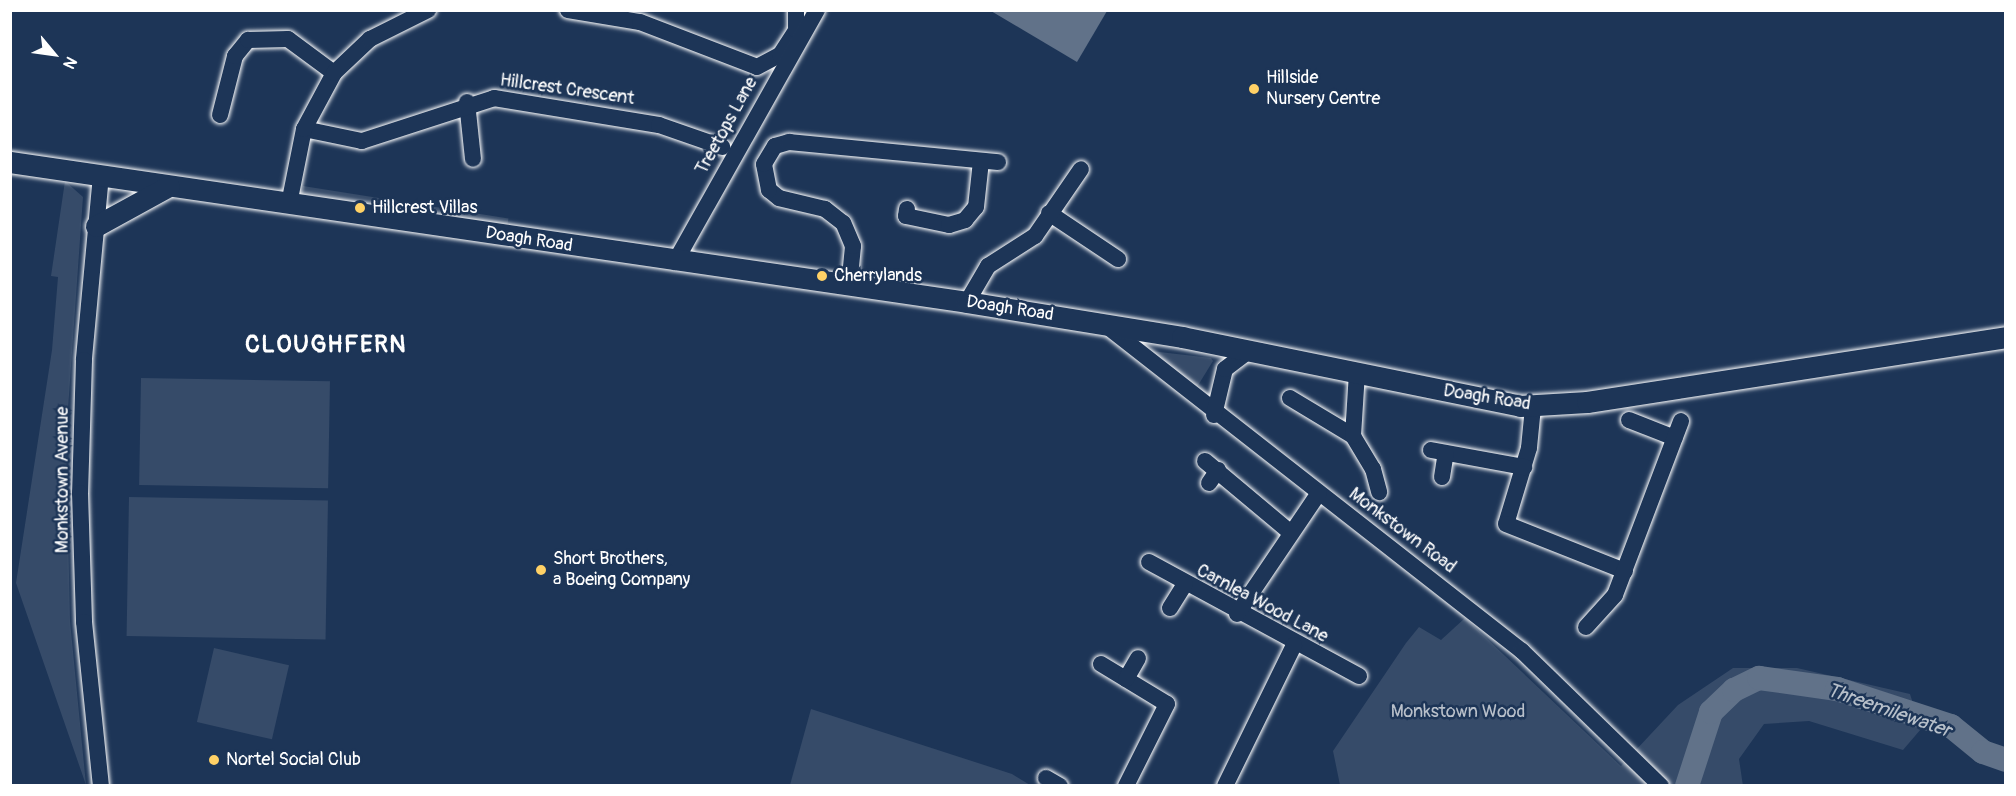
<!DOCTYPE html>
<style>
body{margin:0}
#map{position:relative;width:2016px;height:796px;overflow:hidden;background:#1d3557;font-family:Pangolin,sans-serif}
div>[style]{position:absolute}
.green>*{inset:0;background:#364b69;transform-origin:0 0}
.water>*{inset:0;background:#617289}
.river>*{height:24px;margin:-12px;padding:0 12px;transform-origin:12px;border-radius:12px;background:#617289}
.roads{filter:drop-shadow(0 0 2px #fff) drop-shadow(0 0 2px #fff)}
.minor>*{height:16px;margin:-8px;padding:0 8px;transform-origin:8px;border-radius:8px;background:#1d3557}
.major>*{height:21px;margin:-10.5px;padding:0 10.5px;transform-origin:10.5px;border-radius:10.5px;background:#1d3557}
.dots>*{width:16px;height:16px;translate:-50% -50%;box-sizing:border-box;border:3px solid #1d3557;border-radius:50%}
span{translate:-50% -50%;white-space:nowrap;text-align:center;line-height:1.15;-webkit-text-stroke:5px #1d3557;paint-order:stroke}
.poi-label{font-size:18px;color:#fff}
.left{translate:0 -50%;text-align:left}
.street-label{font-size:18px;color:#fff}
.park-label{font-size:18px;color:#b9c0ca}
.water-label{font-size:20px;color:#b8c0ca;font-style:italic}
.district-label{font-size:24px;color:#fff;font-weight:700;letter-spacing:1.5px}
.frame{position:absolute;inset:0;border:12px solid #fff;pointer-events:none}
.north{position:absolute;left:24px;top:24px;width:60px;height:60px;-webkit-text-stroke:4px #1d3557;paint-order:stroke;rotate:119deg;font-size:16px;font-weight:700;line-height:24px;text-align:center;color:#fff}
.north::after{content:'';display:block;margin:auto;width:21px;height:27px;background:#fff;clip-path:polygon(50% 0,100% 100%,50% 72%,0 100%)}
</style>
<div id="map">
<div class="green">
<i style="clip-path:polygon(65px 181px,83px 197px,66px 437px,70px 621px,86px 785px,16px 583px,52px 350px,58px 277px,51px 276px)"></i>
<i style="left:303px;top:186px;width:208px;height:13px;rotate:9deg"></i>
<i style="clip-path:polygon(1151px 351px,1211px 358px,1213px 361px,1197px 387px)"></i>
<i style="left:141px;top:378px;width:189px;height:107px;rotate:1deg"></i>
<i style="left:129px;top:497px;width:199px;height:139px;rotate:1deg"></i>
<i style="clip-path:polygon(1465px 618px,1621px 766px,1678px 705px,1733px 668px,1797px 668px,1910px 694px,1921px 729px,1903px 750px,1809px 721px,1764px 724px,1739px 759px,1743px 786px,1340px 785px,1333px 751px,1406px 643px,1419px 627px,1441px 640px)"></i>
<i style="left:214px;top:648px;width:77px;height:76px;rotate:13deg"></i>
<i style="clip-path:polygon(811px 709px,1012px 774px,1030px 785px,790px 785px)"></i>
</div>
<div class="water">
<i style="clip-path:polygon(991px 11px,1107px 11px,1077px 62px)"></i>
</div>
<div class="river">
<i style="left:1687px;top:786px;width:78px;rotate:-72deg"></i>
<i style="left:1711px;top:712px;width:32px;rotate:-44deg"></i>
<i style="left:1734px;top:690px;width:28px;rotate:-26deg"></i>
<i style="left:1759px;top:678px;width:79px;rotate:8deg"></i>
<i style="left:1837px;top:689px;width:120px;rotate:18deg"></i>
<i style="left:1951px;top:726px;width:41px;rotate:39.1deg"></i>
<i style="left:1983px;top:752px;width:24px;rotate:19deg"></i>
</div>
<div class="roads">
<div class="minor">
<i style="left:568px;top:10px;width:73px;rotate:9.5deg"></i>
<i style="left:640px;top:22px;width:125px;rotate:21deg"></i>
<i style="left:757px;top:67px;width:26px;rotate:-28deg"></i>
<i style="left:780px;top:55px;width:30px;rotate:-57deg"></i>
<i style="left:796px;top:30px;width:20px;rotate:-90deg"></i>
<i style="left:467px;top:102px;width:57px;rotate:84deg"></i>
<i style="left:220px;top:115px;width:61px;rotate:-75.7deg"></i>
<i style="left:235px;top:56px;width:21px;rotate:-51deg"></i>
<i style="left:248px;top:40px;width:40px;rotate:-1.4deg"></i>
<i style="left:288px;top:39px;width:57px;rotate:36.5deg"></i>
<i style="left:304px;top:129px;width:59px;rotate:11.7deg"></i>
<i style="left:362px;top:141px;width:139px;rotate:-18deg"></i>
<i style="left:494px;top:98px;width:167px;rotate:9.3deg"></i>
<i style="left:659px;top:125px;width:67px;rotate:19.2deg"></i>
<i style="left:101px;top:175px;width:186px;rotate:95.3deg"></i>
<i style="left:84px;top:360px;width:133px;rotate:91.7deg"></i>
<i style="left:80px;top:493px;width:129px;rotate:88.2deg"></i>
<i style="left:84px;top:622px;width:165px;rotate:84.1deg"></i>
<i style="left:289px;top:204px;width:76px;rotate:-78.7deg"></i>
<i style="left:304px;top:129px;width:64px;rotate:-61.8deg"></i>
<i style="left:334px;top:73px;width:50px;rotate:-43.4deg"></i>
<i style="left:370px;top:39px;width:65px;rotate:-26.6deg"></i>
<i style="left:907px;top:209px;width:7px;rotate:98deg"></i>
<i style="left:906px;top:216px;width:44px;rotate:11.8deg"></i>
<i style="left:949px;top:225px;width:17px;rotate:-17deg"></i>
<i style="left:965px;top:220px;width:17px;rotate:-50deg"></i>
<i style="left:976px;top:207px;width:46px;rotate:-83.8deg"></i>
<i style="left:1049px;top:213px;width:83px;rotate:33.7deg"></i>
<i style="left:675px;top:262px;width:289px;rotate:-60.6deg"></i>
<i style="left:849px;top:287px;width:41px;rotate:-84.4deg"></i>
<i style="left:853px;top:246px;width:25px;rotate:-113deg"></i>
<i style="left:843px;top:223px;width:23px;rotate:-142deg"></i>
<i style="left:825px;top:209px;width:47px;rotate:-166.6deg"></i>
<i style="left:779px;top:198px;width:13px;rotate:-141deg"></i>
<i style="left:769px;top:190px;width:26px;rotate:-101deg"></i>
<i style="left:764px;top:164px;width:21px;rotate:-59deg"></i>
<i style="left:775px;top:146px;width:15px;rotate:-16deg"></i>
<i style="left:789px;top:142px;width:210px;rotate:5.5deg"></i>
<i style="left:967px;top:302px;width:42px;rotate:-59.7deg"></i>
<i style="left:988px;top:266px;width:56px;rotate:-32.6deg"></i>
<i style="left:1035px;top:236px;width:81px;rotate:-55.5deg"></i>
<i style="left:1104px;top:324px;width:531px;rotate:38.04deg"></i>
<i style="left:1522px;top:651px;width:194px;rotate:44.2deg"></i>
<i style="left:1290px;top:398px;width:74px;rotate:31.1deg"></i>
<i style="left:1353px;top:436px;width:39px;rotate:59deg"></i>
<i style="left:1373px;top:469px;width:24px;rotate:75deg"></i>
<i style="left:1533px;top:407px;width:41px;rotate:95.6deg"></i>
<i style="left:1529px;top:448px;width:79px;rotate:106.8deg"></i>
<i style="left:1506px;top:524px;width:128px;rotate:21.6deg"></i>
<i style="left:1214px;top:415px;width:47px;rotate:-76.6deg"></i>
<i style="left:1225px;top:369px;width:30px;rotate:-37deg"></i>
<i style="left:1629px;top:420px;width:49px;rotate:21.4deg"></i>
<i style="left:1353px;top:436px;width:63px;rotate:-86.4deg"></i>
<i style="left:1431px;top:450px;width:95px;rotate:10.4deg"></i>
<i style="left:1205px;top:461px;width:112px;rotate:39.9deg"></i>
<i style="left:1442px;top:477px;width:24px;rotate:-81deg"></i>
<i style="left:1209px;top:483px;width:16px;rotate:-55deg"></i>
<i style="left:1149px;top:562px;width:239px;rotate:28.5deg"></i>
<i style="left:1170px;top:608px;width:28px;rotate:-58deg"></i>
<i style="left:1237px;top:614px;width:146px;rotate:-55.9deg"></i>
<i style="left:1586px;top:627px;width:43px;rotate:-47.8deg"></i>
<i style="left:1615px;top:595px;width:186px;rotate:-69.2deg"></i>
<i style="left:1101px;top:664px;width:77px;rotate:31.2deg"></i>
<i style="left:1167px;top:704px;width:92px;rotate:116.6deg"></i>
<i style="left:1126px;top:679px;width:24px;rotate:-60deg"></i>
<i style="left:1046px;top:778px;width:16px;rotate:30deg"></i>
<i style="left:1225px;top:786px;width:157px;rotate:-63.9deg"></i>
</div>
<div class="major">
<i style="left:10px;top:162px;width:967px;rotate:8.32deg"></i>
<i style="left:967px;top:302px;width:218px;rotate:9.2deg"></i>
<i style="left:1182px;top:337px;width:345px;rotate:11.5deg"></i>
<i style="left:1520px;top:406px;width:67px;rotate:-3.4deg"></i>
<i style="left:1587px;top:402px;width:424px;rotate:-8.8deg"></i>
<i style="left:96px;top:226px;width:83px;rotate:-28.7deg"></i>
</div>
</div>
<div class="dots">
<i style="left:1254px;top:89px;background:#ffd166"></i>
<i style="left:360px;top:208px;background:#ffd166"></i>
<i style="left:822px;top:276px;background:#ffd166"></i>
<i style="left:541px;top:570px;background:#ffd166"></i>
<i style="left:214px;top:760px;background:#ffd166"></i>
</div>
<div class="poi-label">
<span class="left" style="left:1266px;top:89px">Hillside<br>Nursery Centre</span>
<span class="left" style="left:372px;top:208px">Hillcrest Villas</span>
<span class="left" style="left:834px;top:276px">Cherrylands</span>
<span class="left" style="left:553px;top:570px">Short Brothers,<br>a Boeing Company</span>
<span class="left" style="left:226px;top:760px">Nortel Social Club</span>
</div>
<div class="street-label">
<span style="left:567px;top:90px;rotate:8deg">Hillcrest Crescent</span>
<span style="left:727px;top:126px;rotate:-61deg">Treetops Lane</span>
<span style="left:529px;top:240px;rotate:9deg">Doagh Road</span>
<span style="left:1010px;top:309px;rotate:9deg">Doagh Road</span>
<span style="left:1487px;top:398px;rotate:9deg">Doagh Road</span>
<span style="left:63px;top:480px;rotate:-90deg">Monkstown Avenue</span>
<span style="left:1402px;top:531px;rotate:37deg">Monkstown Road</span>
<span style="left:1262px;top:604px;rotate:28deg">Carnlea Wood Lane</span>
</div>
<div class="park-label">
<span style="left:1458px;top:712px">Monkstown Wood</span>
</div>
<div class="water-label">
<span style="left:1889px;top:710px;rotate:19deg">Threemilewater</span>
</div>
<div class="district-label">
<span style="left:326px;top:345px">CLOUGHFERN</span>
</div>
<div class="frame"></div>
<div class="north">N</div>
</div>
